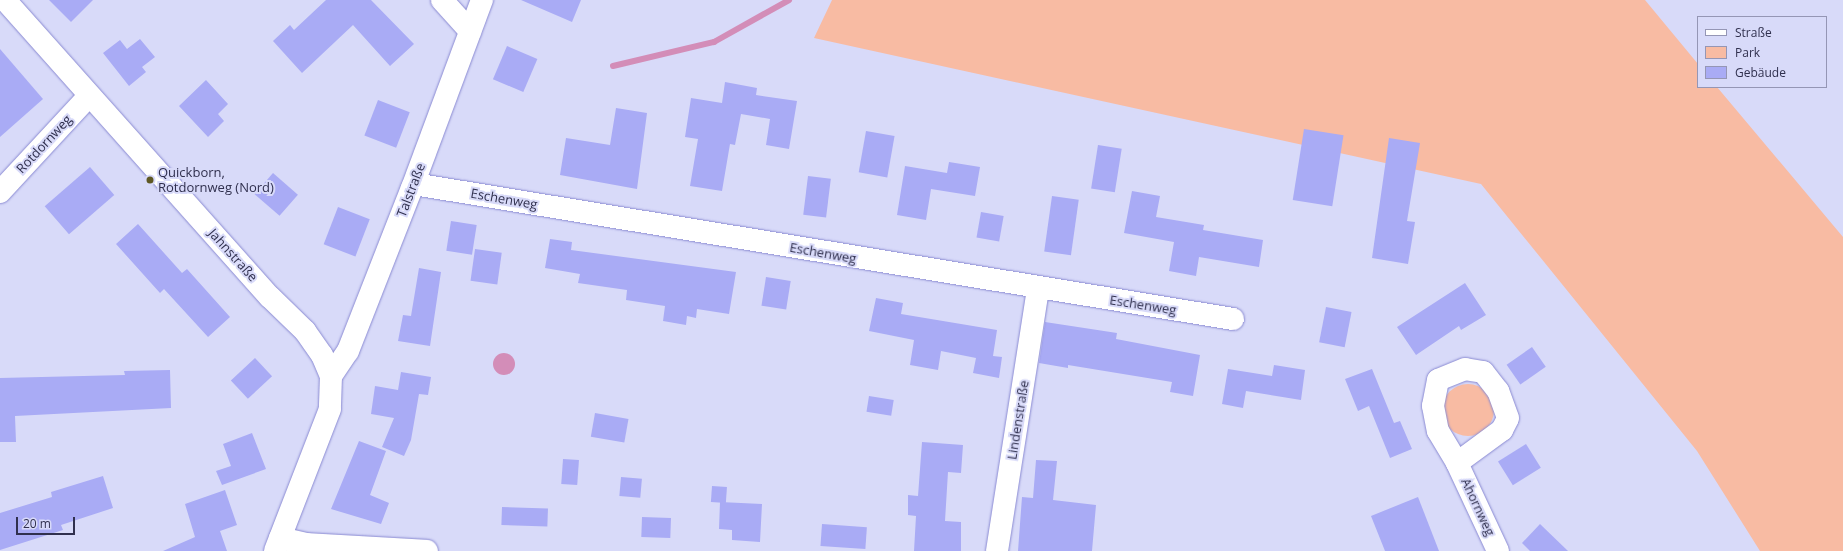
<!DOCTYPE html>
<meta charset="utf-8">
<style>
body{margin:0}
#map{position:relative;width:1843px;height:551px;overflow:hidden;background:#d8daf9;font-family:"Open Sans",sans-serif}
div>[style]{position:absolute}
.green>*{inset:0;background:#f8bba3}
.round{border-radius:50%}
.water>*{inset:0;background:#d38db8}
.stream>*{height:6px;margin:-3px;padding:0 3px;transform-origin:3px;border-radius:3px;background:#d38db8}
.building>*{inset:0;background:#a9abf5;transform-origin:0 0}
.roads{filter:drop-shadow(0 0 1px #8a8ad2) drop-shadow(0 0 1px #8a8ad2)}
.minor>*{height:22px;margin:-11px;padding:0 11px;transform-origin:11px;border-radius:11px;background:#fff}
.dots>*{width:11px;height:11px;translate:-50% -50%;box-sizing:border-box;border:2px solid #d8daf9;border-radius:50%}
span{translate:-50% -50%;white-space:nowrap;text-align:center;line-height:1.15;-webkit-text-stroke:4px #d8daf9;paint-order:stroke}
.street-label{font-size:13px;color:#30304e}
.poi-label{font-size:13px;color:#30304e}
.left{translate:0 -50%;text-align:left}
.legend{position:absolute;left:1697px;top:16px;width:130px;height:72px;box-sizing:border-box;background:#d8daf9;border:1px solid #9596b5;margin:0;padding:5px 7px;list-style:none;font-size:12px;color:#30304e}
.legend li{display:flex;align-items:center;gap:8px;height:20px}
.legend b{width:20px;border:1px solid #9596b5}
.scale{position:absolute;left:16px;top:517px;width:59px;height:18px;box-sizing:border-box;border:2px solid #30304e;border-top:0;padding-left:5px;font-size:12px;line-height:14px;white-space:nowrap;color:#30304e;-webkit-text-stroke:3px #d8daf9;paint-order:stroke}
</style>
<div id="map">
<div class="green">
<i style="clip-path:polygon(832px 0,1645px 0,1698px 64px,1698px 87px,1717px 87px,1843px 237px,1843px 551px,1760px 551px,1697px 451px,1481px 184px,814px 38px)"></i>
<i class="round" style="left:1442px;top:384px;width:52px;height:52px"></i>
</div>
<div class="water">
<i class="round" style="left:493px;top:353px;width:22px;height:22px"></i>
</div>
<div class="stream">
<i style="left:613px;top:66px;width:104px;rotate:-13.4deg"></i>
<i style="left:714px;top:42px;width:86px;rotate:-29.2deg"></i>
</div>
<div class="building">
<i style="clip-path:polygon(49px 0,93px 0,71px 22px)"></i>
<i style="clip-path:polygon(326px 0,371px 0,414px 44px,390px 66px,353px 25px,302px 73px,273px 41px,290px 25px,294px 30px)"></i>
<i style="clip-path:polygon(521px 0,581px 0,572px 22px)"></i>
<i style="clip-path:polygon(140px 39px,155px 57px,142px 67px,146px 72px,129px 86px,103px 53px,120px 40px,127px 49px)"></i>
<i style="left:507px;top:46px;width:33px;height:36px;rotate:23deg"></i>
<i style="clip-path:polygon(0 49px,43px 99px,0 137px)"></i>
<i style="clip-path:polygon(206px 80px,228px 104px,218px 114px,224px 121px,208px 137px,179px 106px)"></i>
<i style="clip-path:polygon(725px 82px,757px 88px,756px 95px,797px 101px,789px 149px,766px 145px,770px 119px,741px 114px,735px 145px,730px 144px,722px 191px,690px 186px,698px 139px,685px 137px,691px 98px,722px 103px)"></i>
<i style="left:378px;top:100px;width:34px;height:38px;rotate:21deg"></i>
<i style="clip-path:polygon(616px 108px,647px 113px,637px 189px,560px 175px,566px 138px,610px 145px)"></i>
<i style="left:1304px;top:129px;width:40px;height:72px;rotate:9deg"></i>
<i style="left:866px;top:131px;width:29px;height:42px;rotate:10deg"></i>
<i style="clip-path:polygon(1389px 138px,1420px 143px,1407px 221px,1415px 222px,1408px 264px,1372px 258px)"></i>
<i style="left:1098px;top:145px;width:24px;height:44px;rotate:9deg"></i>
<i style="clip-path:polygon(949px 162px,980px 167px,975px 196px,931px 189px,926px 220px,897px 215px,905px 166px,947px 173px)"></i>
<i style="left:90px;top:167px;width:37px;height:60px;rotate:49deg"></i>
<i style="left:273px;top:173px;width:33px;height:28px;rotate:41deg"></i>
<i style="left:808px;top:176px;width:23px;height:39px;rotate:7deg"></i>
<i style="clip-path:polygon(1132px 191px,1160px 196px,1156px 217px,1204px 225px,1203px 230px,1263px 240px,1259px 267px,1199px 257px,1196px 276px,1169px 271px,1174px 242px,1124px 233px)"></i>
<i style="left:1052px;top:196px;width:27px;height:56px;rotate:8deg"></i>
<i style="left:338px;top:207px;width:34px;height:40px;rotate:21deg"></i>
<i style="left:981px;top:212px;width:23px;height:26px;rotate:10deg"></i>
<i style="left:451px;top:221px;width:26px;height:30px;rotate:9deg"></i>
<i style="clip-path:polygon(138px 224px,182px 273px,187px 269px,230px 317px,208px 337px,164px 289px,160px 293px,116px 244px)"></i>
<i style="clip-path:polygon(550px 239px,572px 242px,571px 250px,736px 272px,729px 314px,697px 309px,696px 318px,687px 316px,686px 325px,663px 321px,665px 306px,626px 300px,627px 290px,578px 283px,580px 274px,545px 268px)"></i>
<i style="left:475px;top:249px;width:27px;height:32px;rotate:8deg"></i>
<i style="clip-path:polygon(419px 268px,441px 272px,430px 346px,398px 341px,403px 315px,411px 316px)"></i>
<i style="left:766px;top:277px;width:25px;height:29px;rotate:9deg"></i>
<i style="clip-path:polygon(1465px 283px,1486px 315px,1461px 330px,1459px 326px,1416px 355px,1397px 327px)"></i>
<i style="clip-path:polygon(876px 298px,903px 303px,901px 314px,997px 330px,993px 356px,1002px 357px,999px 378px,973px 373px,976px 358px,941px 351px,938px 370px,910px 365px,914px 340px,869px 331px)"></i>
<i style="left:1326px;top:307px;width:26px;height:36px;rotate:11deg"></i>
<i style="clip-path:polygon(1045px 322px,1117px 333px,1116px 339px,1200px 355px,1193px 396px,1170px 392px,1172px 382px,1068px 365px,1068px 368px,1039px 363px)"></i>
<i style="left:1532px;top:347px;width:24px;height:31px;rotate:55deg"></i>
<i style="left:255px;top:358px;width:25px;height:33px;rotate:47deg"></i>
<i style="clip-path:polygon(1274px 365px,1305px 370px,1301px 400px,1246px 391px,1243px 408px,1222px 404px,1228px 369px,1272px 376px)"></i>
<i style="clip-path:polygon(1372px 369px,1394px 423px,1400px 421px,1412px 449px,1390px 458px,1369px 406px,1358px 411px,1345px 379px)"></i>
<i style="clip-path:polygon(170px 370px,171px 408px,15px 416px,16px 442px,0 442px,0 378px,125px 375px,124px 371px)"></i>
<i style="clip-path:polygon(401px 372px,431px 377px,428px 395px,419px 394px,411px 440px,404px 456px,382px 447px,394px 418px,371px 414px,375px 386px,398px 390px)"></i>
<i style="left:869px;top:396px;width:25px;height:16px;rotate:9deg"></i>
<i style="left:595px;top:413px;width:34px;height:24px;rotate:10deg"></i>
<i style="clip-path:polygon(252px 433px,266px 469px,222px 485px,216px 471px,231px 466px,223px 444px)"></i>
<i style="clip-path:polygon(359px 441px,386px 451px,370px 495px,389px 503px,381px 524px,331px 509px)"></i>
<i style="clip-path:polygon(922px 442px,963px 445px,961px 473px,948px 472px,945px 521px,961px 522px,961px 551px,914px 551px,916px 516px,908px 515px,908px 495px,918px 496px)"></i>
<i style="left:1526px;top:444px;width:28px;height:33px;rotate:58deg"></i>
<i style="left:563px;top:459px;width:16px;height:25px;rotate:4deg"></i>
<i style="clip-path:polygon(1036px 460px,1057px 461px,1053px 500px,1096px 505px,1092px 551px,1018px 551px,1022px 497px,1033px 498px)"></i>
<i style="clip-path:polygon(103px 476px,113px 508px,61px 525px,63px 530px,0 550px,0 513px,52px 497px,51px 492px)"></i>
<i style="left:621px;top:477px;width:21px;height:19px;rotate:5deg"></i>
<i style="left:712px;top:486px;width:15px;height:16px;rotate:4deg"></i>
<i style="clip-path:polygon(225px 490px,237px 525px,220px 531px,227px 551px,163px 551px,195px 537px,185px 504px)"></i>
<i style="clip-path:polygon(1418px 497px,1439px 551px,1385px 551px,1371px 516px)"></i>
<i style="clip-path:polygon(720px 502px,762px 504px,760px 542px,732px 540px,732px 530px,719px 529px)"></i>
<i style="left:502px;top:507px;width:46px;height:18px;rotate:2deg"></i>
<i style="left:642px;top:517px;width:29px;height:20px;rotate:2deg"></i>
<i style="left:822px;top:524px;width:45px;height:22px;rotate:4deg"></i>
<i style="clip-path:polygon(1540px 524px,1568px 551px,1530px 551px,1522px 543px)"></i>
</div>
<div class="roads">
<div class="minor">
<i style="left:5px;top:0;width:398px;rotate:48.3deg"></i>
<i style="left:270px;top:297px;width:49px;rotate:44.2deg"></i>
<i style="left:305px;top:331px;width:29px;rotate:55deg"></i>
<i style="left:322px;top:355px;width:23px;rotate:67deg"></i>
<i style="left:331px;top:376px;width:33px;rotate:92deg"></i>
<i style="left:330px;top:409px;width:152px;rotate:111.2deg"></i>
<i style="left:442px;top:0;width:42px;rotate:47.9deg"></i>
<i style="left:414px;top:184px;width:830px;rotate:9.36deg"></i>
<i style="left:0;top:192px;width:131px;rotate:-47.2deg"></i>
<i style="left:331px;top:376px;width:30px;rotate:-56deg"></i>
<i style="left:348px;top:351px;width:175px;rotate:-68.6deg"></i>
<i style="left:412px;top:188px;width:201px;rotate:-69.6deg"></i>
<i style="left:1457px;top:463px;width:56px;rotate:-36.3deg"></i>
<i style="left:1502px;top:430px;width:13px;rotate:-63deg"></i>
<i style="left:1508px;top:418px;width:29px;rotate:-110deg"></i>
<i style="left:1498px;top:391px;width:24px;rotate:-128deg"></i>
<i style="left:1483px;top:372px;width:18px;rotate:-171deg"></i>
<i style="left:1465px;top:369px;width:29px;rotate:158deg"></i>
<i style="left:1438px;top:380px;width:26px;rotate:101deg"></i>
<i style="left:1433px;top:406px;width:25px;rotate:79deg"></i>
<i style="left:1438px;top:431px;width:37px;rotate:59deg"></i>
<i style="left:1457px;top:463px;width:97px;rotate:65deg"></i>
<i style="left:280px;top:538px;width:28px;rotate:13deg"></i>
<i style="left:307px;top:544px;width:120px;rotate:3.3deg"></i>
<i style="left:997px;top:551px;width:265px;rotate:-81.1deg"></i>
</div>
</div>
<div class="dots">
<i style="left:150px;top:180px;background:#5e5824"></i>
</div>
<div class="street-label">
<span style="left:44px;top:144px;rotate:-47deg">Rotdornweg</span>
<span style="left:411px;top:190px;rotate:-69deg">Talstraße</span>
<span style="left:504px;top:199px;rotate:10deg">Eschenweg</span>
<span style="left:823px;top:253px;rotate:10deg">Eschenweg</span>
<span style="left:233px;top:255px;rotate:48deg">Jahnstraße</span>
<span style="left:1143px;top:305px;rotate:9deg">Eschenweg</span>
<span style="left:1018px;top:420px;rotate:-81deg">Lindenstraße</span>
<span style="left:1478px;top:507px;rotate:65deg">Ahornweg</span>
</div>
<div class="poi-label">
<span class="left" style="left:158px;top:180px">Quickborn,<br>Rotdornweg (Nord)</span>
</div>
<ul class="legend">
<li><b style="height:5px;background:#fff"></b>Straße</li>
<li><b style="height:11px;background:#f8bba3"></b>Park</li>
<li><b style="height:11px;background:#a9abf5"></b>Gebäude</li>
</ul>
<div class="scale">20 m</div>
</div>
